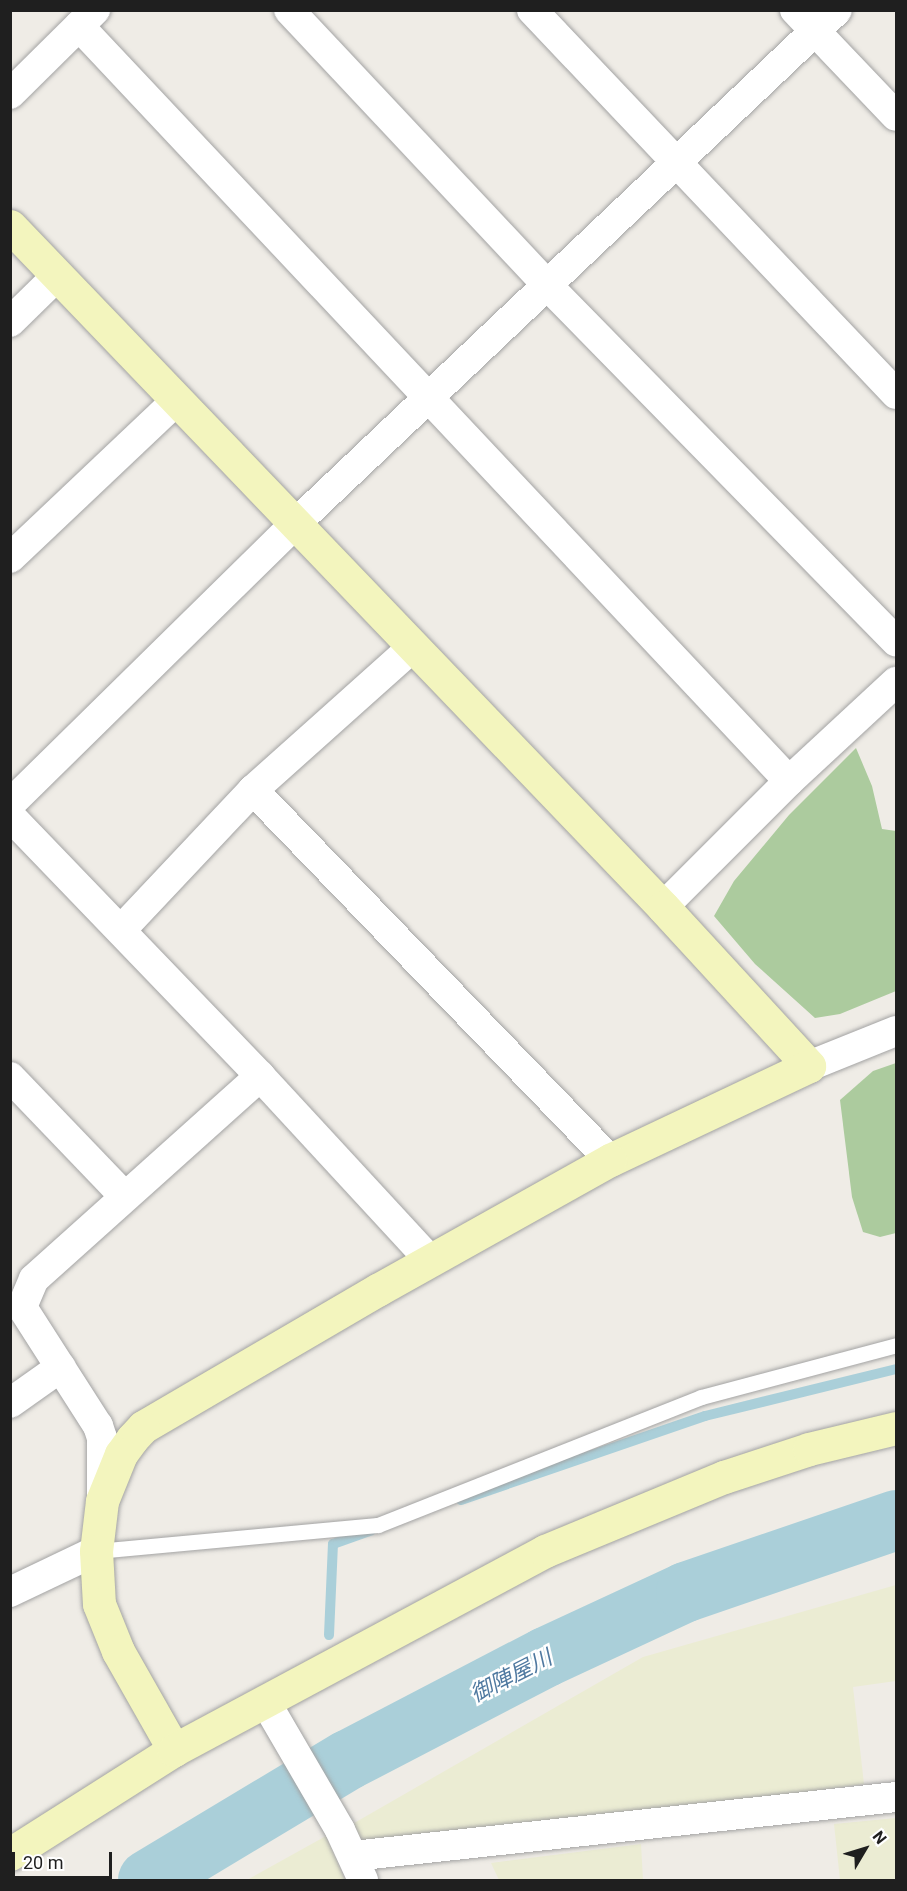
<!DOCTYPE html>
<meta charset="utf-8">
<style>
body{margin:0}
#map{position:relative;width:907px;height:1891px;overflow:hidden;background:#efece6;font-family:Roboto,"Noto Sans JP",sans-serif}
div>[style]{position:absolute}
.farmland>*{inset:0;background:#ebecd3}
.forest>*{inset:0;background:#accb9e}
.stream>*{height:10px;margin:-5px;padding:0 5px;transform-origin:5px;border-radius:5px;background:#aacfd9}
.river>*{height:60px;margin:-30px;padding:0 30px;transform-origin:30px;border-radius:30px;background:#aacfd9}
.roads{filter:drop-shadow(0 0 2px #a3a3a3) drop-shadow(0 0 2px #a3a3a3)}
.lane>*{height:15px;margin:-7.5px;padding:0 7.5px;transform-origin:7.5px;border-radius:7.5px;background:#fff}
.street>*{height:30px;margin:-15px;padding:0 15px;transform-origin:15px;border-radius:15px;background:#fff}
.secondary>*{height:33px;margin:-16.5px;padding:0 16.5px;transform-origin:16.5px;border-radius:16.5px;background:#f3f5be}
span{translate:-50% -50%;white-space:nowrap;text-align:center;line-height:1.15;-webkit-text-stroke:5px #fff;paint-order:stroke}
.water-label{font-size:22px;color:#4f79a0;font-style:italic}
.frame{position:absolute;inset:0;border:12px solid #1f1f1f;pointer-events:none}
.north{position:absolute;left:835px;top:1819px;width:60px;height:60px;-webkit-text-stroke:4px #fff;paint-order:stroke;rotate:52deg;font-size:16px;font-weight:700;line-height:24px;text-align:center;color:#1f1f1f}
.north::after{content:'';display:block;margin:auto;width:21px;height:27px;background:#1f1f1f;clip-path:polygon(50% 0,100% 100%,50% 72%,0 100%)}
.scale{position:absolute;left:12px;top:1852px;width:100px;height:27px;box-sizing:border-box;border:3px solid #1f1f1f;border-top:0;padding-left:8px;font-size:18px;line-height:21px;white-space:nowrap;color:#1f1f1f;-webkit-text-stroke:4px #fff;paint-order:stroke}
</style>
<div id="map">
<div class="farmland">
<i style="clip-path:polygon(896px 1585px,896px 1681px,853px 1687px,864px 1784px,353px 1856px,349px 1826px,643px 1657px)"></i>
<i style="clip-path:polygon(896px 1818px,896px 1880px,840px 1880px,834px 1824px)"></i>
<i style="clip-path:polygon(326px 1836px,345px 1880px,247px 1880px)"></i>
<i style="clip-path:polygon(641px 1844px,643px 1880px,499px 1880px,491px 1863px)"></i>
</div>
<div class="forest">
<i style="clip-path:polygon(856px 748px,872px 786px,882px 829px,896px 831px,896px 991px,840px 1014px,815px 1018px,755px 964px,714px 916px,734px 881px,789px 815px)"></i>
<i style="clip-path:polygon(896px 1063px,896px 1233px,880px 1237px,863px 1232px,852px 1197px,840px 1100px,873px 1071px)"></i>
</div>
<div class="stream">
<i style="left:461px;top:1500px;width:258px;rotate:-19deg"></i>
<i style="left:705px;top:1416px;width:197px;rotate:-13.8deg"></i>
<i style="left:329px;top:1635px;width:91px;rotate:-87.5deg"></i>
<i style="left:333px;top:1544px;width:41px;rotate:-19.7deg"></i>
</div>
<div class="river">
<i style="left:148px;top:1880px;width:233px;rotate:-31deg"></i>
<i style="left:348px;top:1760px;width:223px;rotate:-27.5deg"></i>
<i style="left:546px;top:1657px;width:154px;rotate:-24.9deg"></i>
<i style="left:686px;top:1592px;width:222px;rotate:-18.9deg"></i>
</div>
<div class="roads">
<div class="lane">
<i style="left:96px;top:1551px;width:283px;rotate:-5.3deg"></i>
<i style="left:378px;top:1525px;width:347px;rotate:-21.6deg"></i>
<i style="left:701px;top:1397px;width:202px;rotate:-14.9deg"></i>
</div>
<div class="street">
<i style="left:289px;top:10px;width:377px;rotate:46.8deg"></i>
<i style="left:547px;top:285px;width:499px;rotate:45.6deg"></i>
<i style="left:532px;top:10px;width:529px;rotate:46.53deg"></i>
<i style="left:795px;top:10px;width:146px;rotate:46.4deg"></i>
<i style="left:79px;top:26px;width:1036px;rotate:46.76deg"></i>
<i style="left:10px;top:94px;width:120px;rotate:-44.7deg"></i>
<i style="left:10px;top:322px;width:66px;rotate:-44.4deg"></i>
<i style="left:10px;top:558px;width:227px;rotate:-43.4deg"></i>
<i style="left:253px;top:790px;width:514px;rotate:46.02deg"></i>
<i style="left:10px;top:804px;width:398px;rotate:-44.5deg"></i>
<i style="left:294px;top:525px;width:748px;rotate:-43.48deg"></i>
<i style="left:10px;top:816px;width:361px;rotate:46.1deg"></i>
<i style="left:260px;top:1076px;width:251px;rotate:47.3deg"></i>
<i style="left:663px;top:907px;width:178px;rotate:-45deg"></i>
<i style="left:789px;top:781px;width:146px;rotate:-42.8deg"></i>
<i style="left:121px;top:930px;width:192px;rotate:-46.7deg"></i>
<i style="left:253px;top:790px;width:213px;rotate:-41.8deg"></i>
<i style="left:809px;top:1066px;width:94px;rotate:-21.9deg"></i>
<i style="left:10px;top:1077px;width:163px;rotate:46.2deg"></i>
<i style="left:10px;top:1403px;width:62px;rotate:-35.2deg"></i>
<i style="left:102px;top:1498px;width:60px;rotate:-90deg"></i>
<i style="left:102px;top:1438px;width:13px;rotate:-108deg"></i>
<i style="left:98px;top:1426px;width:141px;rotate:-122.6deg"></i>
<i style="left:22px;top:1307px;width:30px;rotate:-67deg"></i>
<i style="left:34px;top:1279px;width:304px;rotate:-41.9deg"></i>
<i style="left:10px;top:1592px;width:95px;rotate:-25.5deg"></i>
<i style="left:265px;top:1701px;width:149px;rotate:59.8deg"></i>
<i style="left:340px;top:1830px;width:55px;rotate:65.3deg"></i>
<i style="left:353px;top:1856px;width:546px;rotate:-6.2deg"></i>
</div>
<div class="secondary">
<i style="left:10px;top:226px;width:943px;rotate:46.2deg"></i>
<i style="left:663px;top:907px;width:216px;rotate:47.4deg"></i>
<i style="left:809px;top:1066px;width:220px;rotate:154.7deg"></i>
<i style="left:610px;top:1160px;width:265px;rotate:150.8deg"></i>
<i style="left:379px;top:1289px;width:273px;rotate:149.7deg"></i>
<i style="left:143px;top:1427px;width:16px;rotate:133deg"></i>
<i style="left:132px;top:1439px;width:19px;rotate:126deg"></i>
<i style="left:121px;top:1454px;width:51px;rotate:112deg"></i>
<i style="left:102px;top:1501px;width:50px;rotate:96.8deg"></i>
<i style="left:96px;top:1551px;width:53px;rotate:86.8deg"></i>
<i style="left:99px;top:1604px;width:51px;rotate:68deg"></i>
<i style="left:118px;top:1651px;width:114px;rotate:60.5deg"></i>
<i style="left:10px;top:1854px;width:194px;rotate:-32.4deg"></i>
<i style="left:174px;top:1750px;width:421px;rotate:-28.2deg"></i>
<i style="left:545px;top:1551px;width:194px;rotate:-22.5deg"></i>
<i style="left:724px;top:1477px;width:89px;rotate:-18.2deg"></i>
<i style="left:809px;top:1449px;width:89px;rotate:-13.6deg"></i>
</div>
</div>
<div class="water-label">
<span style="left:511px;top:1676px;rotate:-27deg">御陣屋川</span>
</div>
<div class="frame"></div>
<div class="north">N</div>
<div class="scale">20 m</div>
</div>
